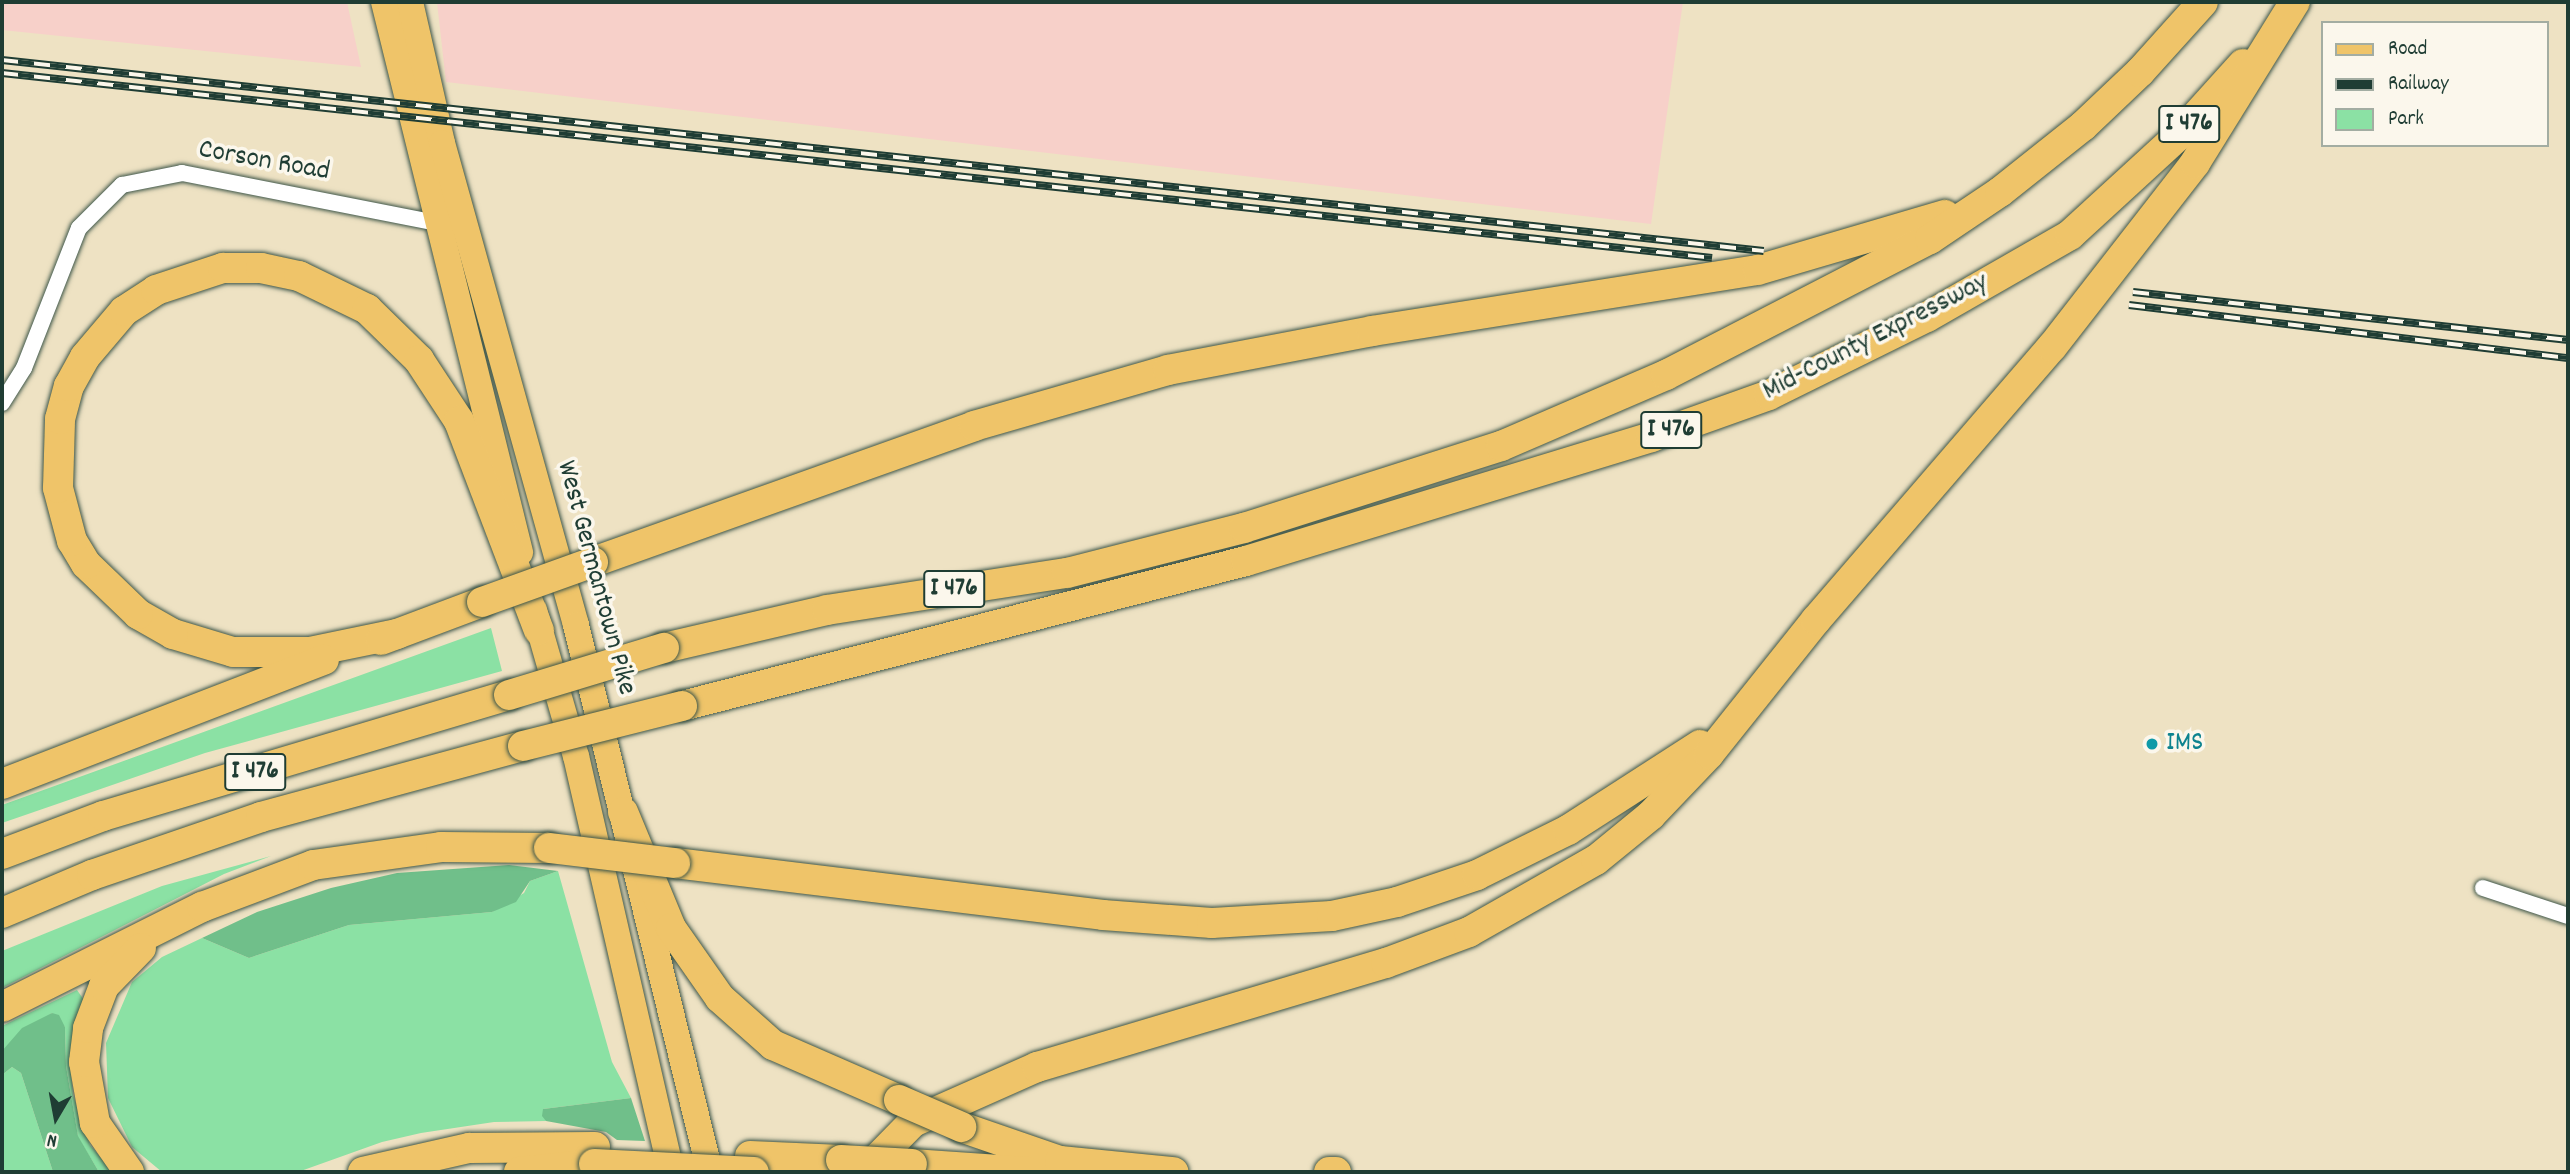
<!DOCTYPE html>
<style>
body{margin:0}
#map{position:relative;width:2570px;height:1174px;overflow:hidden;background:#eee2c3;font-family:Dekko,sans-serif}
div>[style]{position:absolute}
.built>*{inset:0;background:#f7d0c9}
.green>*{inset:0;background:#8be1a4}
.forest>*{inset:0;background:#70bf8a}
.roads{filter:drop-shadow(0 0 2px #3e5649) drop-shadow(0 0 2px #3e5649)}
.minor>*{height:16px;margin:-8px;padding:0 8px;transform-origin:8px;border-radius:8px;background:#fff}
.primary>*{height:26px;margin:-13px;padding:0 13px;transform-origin:13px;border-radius:13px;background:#efc469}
.motorway>*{height:30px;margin:-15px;padding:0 15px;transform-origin:15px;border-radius:15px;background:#efc469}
.rail>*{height:8px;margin-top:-4px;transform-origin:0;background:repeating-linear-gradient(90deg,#fbf7ec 0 16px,#1f3d34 0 32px);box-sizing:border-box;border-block:2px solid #1f3d34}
.bridges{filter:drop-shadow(0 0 2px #3e5649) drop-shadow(0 0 2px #3e5649)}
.motorway-bridge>*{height:30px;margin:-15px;padding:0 15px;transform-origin:15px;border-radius:15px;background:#efc469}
.dots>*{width:19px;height:19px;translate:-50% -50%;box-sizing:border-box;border:4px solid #fbf7ec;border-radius:50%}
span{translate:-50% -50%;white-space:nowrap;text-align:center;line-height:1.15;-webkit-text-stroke:7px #fbf7ec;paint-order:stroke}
.shield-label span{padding:2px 5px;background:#fbf7ec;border:2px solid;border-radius:5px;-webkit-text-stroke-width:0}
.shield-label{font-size:26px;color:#1f3d34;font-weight:700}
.street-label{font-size:28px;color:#1f3d34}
.culture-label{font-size:28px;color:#0d838f}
.left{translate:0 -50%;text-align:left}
.frame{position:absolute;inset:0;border:4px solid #1f3d34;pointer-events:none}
.legend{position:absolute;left:2321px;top:21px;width:228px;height:126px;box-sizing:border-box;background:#fbf7ec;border:2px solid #a3ada2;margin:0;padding:9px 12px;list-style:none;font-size:21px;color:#1f3d34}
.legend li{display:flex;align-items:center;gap:14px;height:35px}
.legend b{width:35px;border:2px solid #a3ada2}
.north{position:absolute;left:21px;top:1083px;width:70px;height:70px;-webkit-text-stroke:5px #fbf7ec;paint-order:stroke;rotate:190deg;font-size:19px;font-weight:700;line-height:28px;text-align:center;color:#1f3d34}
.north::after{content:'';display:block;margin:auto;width:24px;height:32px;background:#1f3d34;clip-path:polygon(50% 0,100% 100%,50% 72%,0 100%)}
</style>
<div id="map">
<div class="built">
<i style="clip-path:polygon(2px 2px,347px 2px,361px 67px,2px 30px)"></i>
<i style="clip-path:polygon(437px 2px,1683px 2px,1651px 224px,446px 82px)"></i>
</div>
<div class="green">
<i style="clip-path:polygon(491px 628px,502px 671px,205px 753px,2px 823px,2px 805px)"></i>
<i style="clip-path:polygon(271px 856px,224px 874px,2px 988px,2px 951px,162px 886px)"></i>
<i style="clip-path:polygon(558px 871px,612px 1062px,631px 1098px,543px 1109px,546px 1121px,494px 1122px,421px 1133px,382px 1142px,298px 1172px,162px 1172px,132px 1147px,108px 1098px,106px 1043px,132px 982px,162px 957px,202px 938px,249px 958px,349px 925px,492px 912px,524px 893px,530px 881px)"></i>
<i style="clip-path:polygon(77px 990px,84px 1000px,70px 1061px,73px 1095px,90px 1145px,113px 1172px,99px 1172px,78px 1137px,66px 1066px,65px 1027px,52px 1013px,2px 1051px,2px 1026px)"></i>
<i style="clip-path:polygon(12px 1067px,21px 1073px,53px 1172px,2px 1172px,2px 1075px)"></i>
</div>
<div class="forest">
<i style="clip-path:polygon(509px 865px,558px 871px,530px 881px,516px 902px,492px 912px,349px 925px,249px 958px,202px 938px,257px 912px,331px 888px,397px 873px)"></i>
<i style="clip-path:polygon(52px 1013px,59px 1015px,65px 1027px,66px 1066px,78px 1136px,99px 1172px,53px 1172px,21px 1073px,12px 1067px,2px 1075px,2px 1051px,22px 1028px)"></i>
<i style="clip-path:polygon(631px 1098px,645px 1141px,617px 1140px,606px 1132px,546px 1121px,542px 1116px,543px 1109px)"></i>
</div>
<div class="roads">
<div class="minor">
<i style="left:2px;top:403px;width:41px;rotate:-57.8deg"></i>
<i style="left:24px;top:368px;width:150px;rotate:-68.6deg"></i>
<i style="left:79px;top:228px;width:61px;rotate:-45deg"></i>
<i style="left:122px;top:185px;width:61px;rotate:-11.3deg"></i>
<i style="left:182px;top:173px;width:261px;rotate:11.1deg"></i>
<i style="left:2483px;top:888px;width:89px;rotate:18.2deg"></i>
</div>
<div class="primary">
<i style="left:384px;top:2px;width:567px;rotate:76.11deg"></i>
<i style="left:410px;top:2px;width:145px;rotate:77.2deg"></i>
<i style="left:442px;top:143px;width:500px;rotate:74.46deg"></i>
<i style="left:576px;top:625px;width:563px;rotate:76.24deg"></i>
<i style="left:534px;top:610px;width:152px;rotate:74deg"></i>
<i style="left:576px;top:756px;width:427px;rotate:77.1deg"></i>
</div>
<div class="motorway">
<i style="left:593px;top:562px;width:405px;rotate:-19.6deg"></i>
<i style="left:974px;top:426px;width:202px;rotate:-16.1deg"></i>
<i style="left:1168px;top:370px;width:208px;rotate:-10.8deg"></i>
<i style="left:1372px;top:331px;width:391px;rotate:-9deg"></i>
<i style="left:1758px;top:270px;width:195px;rotate:-16.4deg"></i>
<i style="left:397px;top:634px;width:90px;rotate:168.4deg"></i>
<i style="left:309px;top:652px;width:76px;rotate:180deg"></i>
<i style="left:233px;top:652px;width:63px;rotate:-163.3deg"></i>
<i style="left:173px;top:634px;width:40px;rotate:-150.3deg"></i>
<i style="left:138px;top:614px;width:72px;rotate:-136.1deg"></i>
<i style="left:86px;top:564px;width:27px;rotate:-121deg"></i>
<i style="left:72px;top:541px;width:55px;rotate:-104.8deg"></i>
<i style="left:58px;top:488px;width:69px;rotate:-88.3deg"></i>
<i style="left:60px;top:419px;width:34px;rotate:-75deg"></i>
<i style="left:69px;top:386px;width:33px;rotate:-61deg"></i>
<i style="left:85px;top:357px;width:60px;rotate:-49.7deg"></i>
<i style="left:124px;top:311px;width:38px;rotate:-33deg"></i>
<i style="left:156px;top:290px;width:71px;rotate:-18.2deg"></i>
<i style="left:223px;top:268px;width:38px"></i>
<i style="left:261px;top:268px;width:39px;rotate:12deg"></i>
<i style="left:299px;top:276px;width:76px;rotate:25.9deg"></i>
<i style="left:367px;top:309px;width:73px;rotate:44.4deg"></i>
<i style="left:419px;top:360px;width:73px;rotate:56.7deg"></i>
<i style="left:459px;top:421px;width:224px;rotate:69.1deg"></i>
<i style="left:381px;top:640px;width:108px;rotate:-20.6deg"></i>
<i style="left:664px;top:648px;width:167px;rotate:-13.1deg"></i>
<i style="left:827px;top:610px;width:243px;rotate:-8.8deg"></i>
<i style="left:1067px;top:573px;width:183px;rotate:-14.3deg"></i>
<i style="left:1244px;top:528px;width:270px;rotate:-17.7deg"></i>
<i style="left:1501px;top:446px;width:180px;rotate:-23.3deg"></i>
<i style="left:1666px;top:375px;width:297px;rotate:-27.3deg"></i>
<i style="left:1930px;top:239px;width:84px;rotate:-33.9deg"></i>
<i style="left:2000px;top:192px;width:106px;rotate:-38.5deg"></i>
<i style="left:2083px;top:126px;width:79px;rotate:-43.5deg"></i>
<i style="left:2140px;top:72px;width:94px;rotate:-48deg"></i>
<i style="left:682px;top:706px;width:582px;rotate:-14.42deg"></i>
<i style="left:1246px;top:561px;width:424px;rotate:-17deg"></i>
<i style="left:1651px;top:437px;width:125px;rotate:-19.6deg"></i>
<i style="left:1769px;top:395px;width:176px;rotate:-26.3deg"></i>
<i style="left:1927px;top:317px;width:165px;rotate:-29.8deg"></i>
<i style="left:2070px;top:235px;width:147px;rotate:-42.5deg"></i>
<i style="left:2178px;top:136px;width:97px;rotate:-47.9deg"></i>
<i style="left:2px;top:784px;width:345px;rotate:-21.1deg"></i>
<i style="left:623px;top:812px;width:126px;rotate:67.5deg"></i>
<i style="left:671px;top:928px;width:85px;rotate:55deg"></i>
<i style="left:720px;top:998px;width:71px;rotate:41.6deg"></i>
<i style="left:773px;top:1045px;width:137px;rotate:23.6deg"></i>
<i style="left:2px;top:854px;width:108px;rotate:-20.6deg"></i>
<i style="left:103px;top:816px;width:424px;rotate:-16.6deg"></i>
<i style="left:675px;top:863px;width:431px;rotate:6.9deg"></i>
<i style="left:1103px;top:915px;width:109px;rotate:4.2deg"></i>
<i style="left:1212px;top:923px;width:120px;rotate:-3.3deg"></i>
<i style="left:1332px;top:916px;width:66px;rotate:-12.2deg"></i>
<i style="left:1397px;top:902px;width:84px;rotate:-18.6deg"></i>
<i style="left:1477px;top:875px;width:102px;rotate:-26.3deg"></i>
<i style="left:1568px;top:830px;width:157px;rotate:-32.8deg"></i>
<i style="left:2px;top:913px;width:98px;rotate:-22.9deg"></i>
<i style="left:92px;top:875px;width:179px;rotate:-18.9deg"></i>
<i style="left:261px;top:817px;width:271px;rotate:-15.2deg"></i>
<i style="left:2px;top:1007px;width:224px;rotate:-26.6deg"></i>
<i style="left:202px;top:907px;width:119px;rotate:-20.7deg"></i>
<i style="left:313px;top:865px;width:129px;rotate:-8deg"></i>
<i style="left:441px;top:847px;width:108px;rotate:0.5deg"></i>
<i style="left:961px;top:1127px;width:105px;rotate:19deg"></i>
<i style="left:1060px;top:1161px;width:114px;rotate:5.6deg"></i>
<i style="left:750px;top:1156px;width:91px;rotate:2.5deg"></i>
<i style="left:912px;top:1164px;width:116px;rotate:3.9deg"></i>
<i style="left:129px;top:1172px;width:60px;rotate:-124.8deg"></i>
<i style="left:95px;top:1123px;width:62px;rotate:-100.2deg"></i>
<i style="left:84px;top:1062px;width:34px;rotate:-83deg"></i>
<i style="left:88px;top:1028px;width:45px;rotate:-69.1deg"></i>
<i style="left:104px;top:986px;width:53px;rotate:-45.8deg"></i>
<i style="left:363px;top:1172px;width:109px;rotate:-12.8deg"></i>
<i style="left:469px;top:1148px;width:126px;rotate:-0.5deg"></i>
<i style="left:519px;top:1172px;width:75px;rotate:-6.1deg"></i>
<i style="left:864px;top:1172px;width:70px;rotate:-45.6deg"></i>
<i style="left:913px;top:1122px;width:136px;rotate:-23.9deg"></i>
<i style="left:1037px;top:1067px;width:364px;rotate:-16.6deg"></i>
<i style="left:1386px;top:963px;width:89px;rotate:-20.5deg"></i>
<i style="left:1469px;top:932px;width:146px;rotate:-29.6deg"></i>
<i style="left:1596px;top:860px;width:71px;rotate:-39.3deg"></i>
<i style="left:1651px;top:815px;width:84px;rotate:-46.4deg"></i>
<i style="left:1709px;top:754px;width:171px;rotate:-51.4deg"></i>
<i style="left:1816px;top:620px;width:361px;rotate:-49.2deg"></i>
<i style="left:2052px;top:347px;width:233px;rotate:-52.1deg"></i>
<i style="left:2195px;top:163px;width:190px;rotate:-58.2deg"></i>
<i style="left:1329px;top:1172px;width:7px"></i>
</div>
</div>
<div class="rail">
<i style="left:2px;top:60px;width:1772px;rotate:6.19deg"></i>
<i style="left:2px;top:73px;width:1720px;rotate:6.17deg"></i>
<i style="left:2133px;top:292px;width:438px;rotate:6.3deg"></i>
<i style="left:2129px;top:305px;width:442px;rotate:6.9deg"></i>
</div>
<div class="bridges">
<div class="motorway-bridge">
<i style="left:482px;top:602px;width:118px;rotate:-19.8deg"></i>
<i style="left:509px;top:695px;width:162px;rotate:-16.9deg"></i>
<i style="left:523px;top:746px;width:164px;rotate:-14.1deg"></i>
<i style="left:549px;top:848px;width:127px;rotate:6.8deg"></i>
<i style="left:899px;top:1100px;width:68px;rotate:23.5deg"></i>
<i style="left:841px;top:1160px;width:71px;rotate:3.2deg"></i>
<i style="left:594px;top:1164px;width:160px;rotate:2.9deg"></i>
</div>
</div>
<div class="dots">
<i style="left:2152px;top:744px;background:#0f9aa8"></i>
</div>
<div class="shield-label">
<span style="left:2189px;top:124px">I 476</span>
<span style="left:1671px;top:430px">I 476</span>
<span style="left:954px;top:589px">I 476</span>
<span style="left:255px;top:772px">I 476</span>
</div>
<div class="street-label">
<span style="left:264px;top:162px;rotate:10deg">Corson Road</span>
<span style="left:1876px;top:338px;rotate:-27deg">Mid-County Expressway</span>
<span style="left:595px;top:578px;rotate:75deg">West Germantown Pike</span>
</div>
<div class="culture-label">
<span class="left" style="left:2166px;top:744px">IMS</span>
</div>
<div class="frame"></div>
<ul class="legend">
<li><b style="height:9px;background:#efc469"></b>Road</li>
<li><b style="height:9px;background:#1f3d34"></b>Railway</li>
<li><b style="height:19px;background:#8be1a4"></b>Park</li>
</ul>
<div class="north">N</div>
</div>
